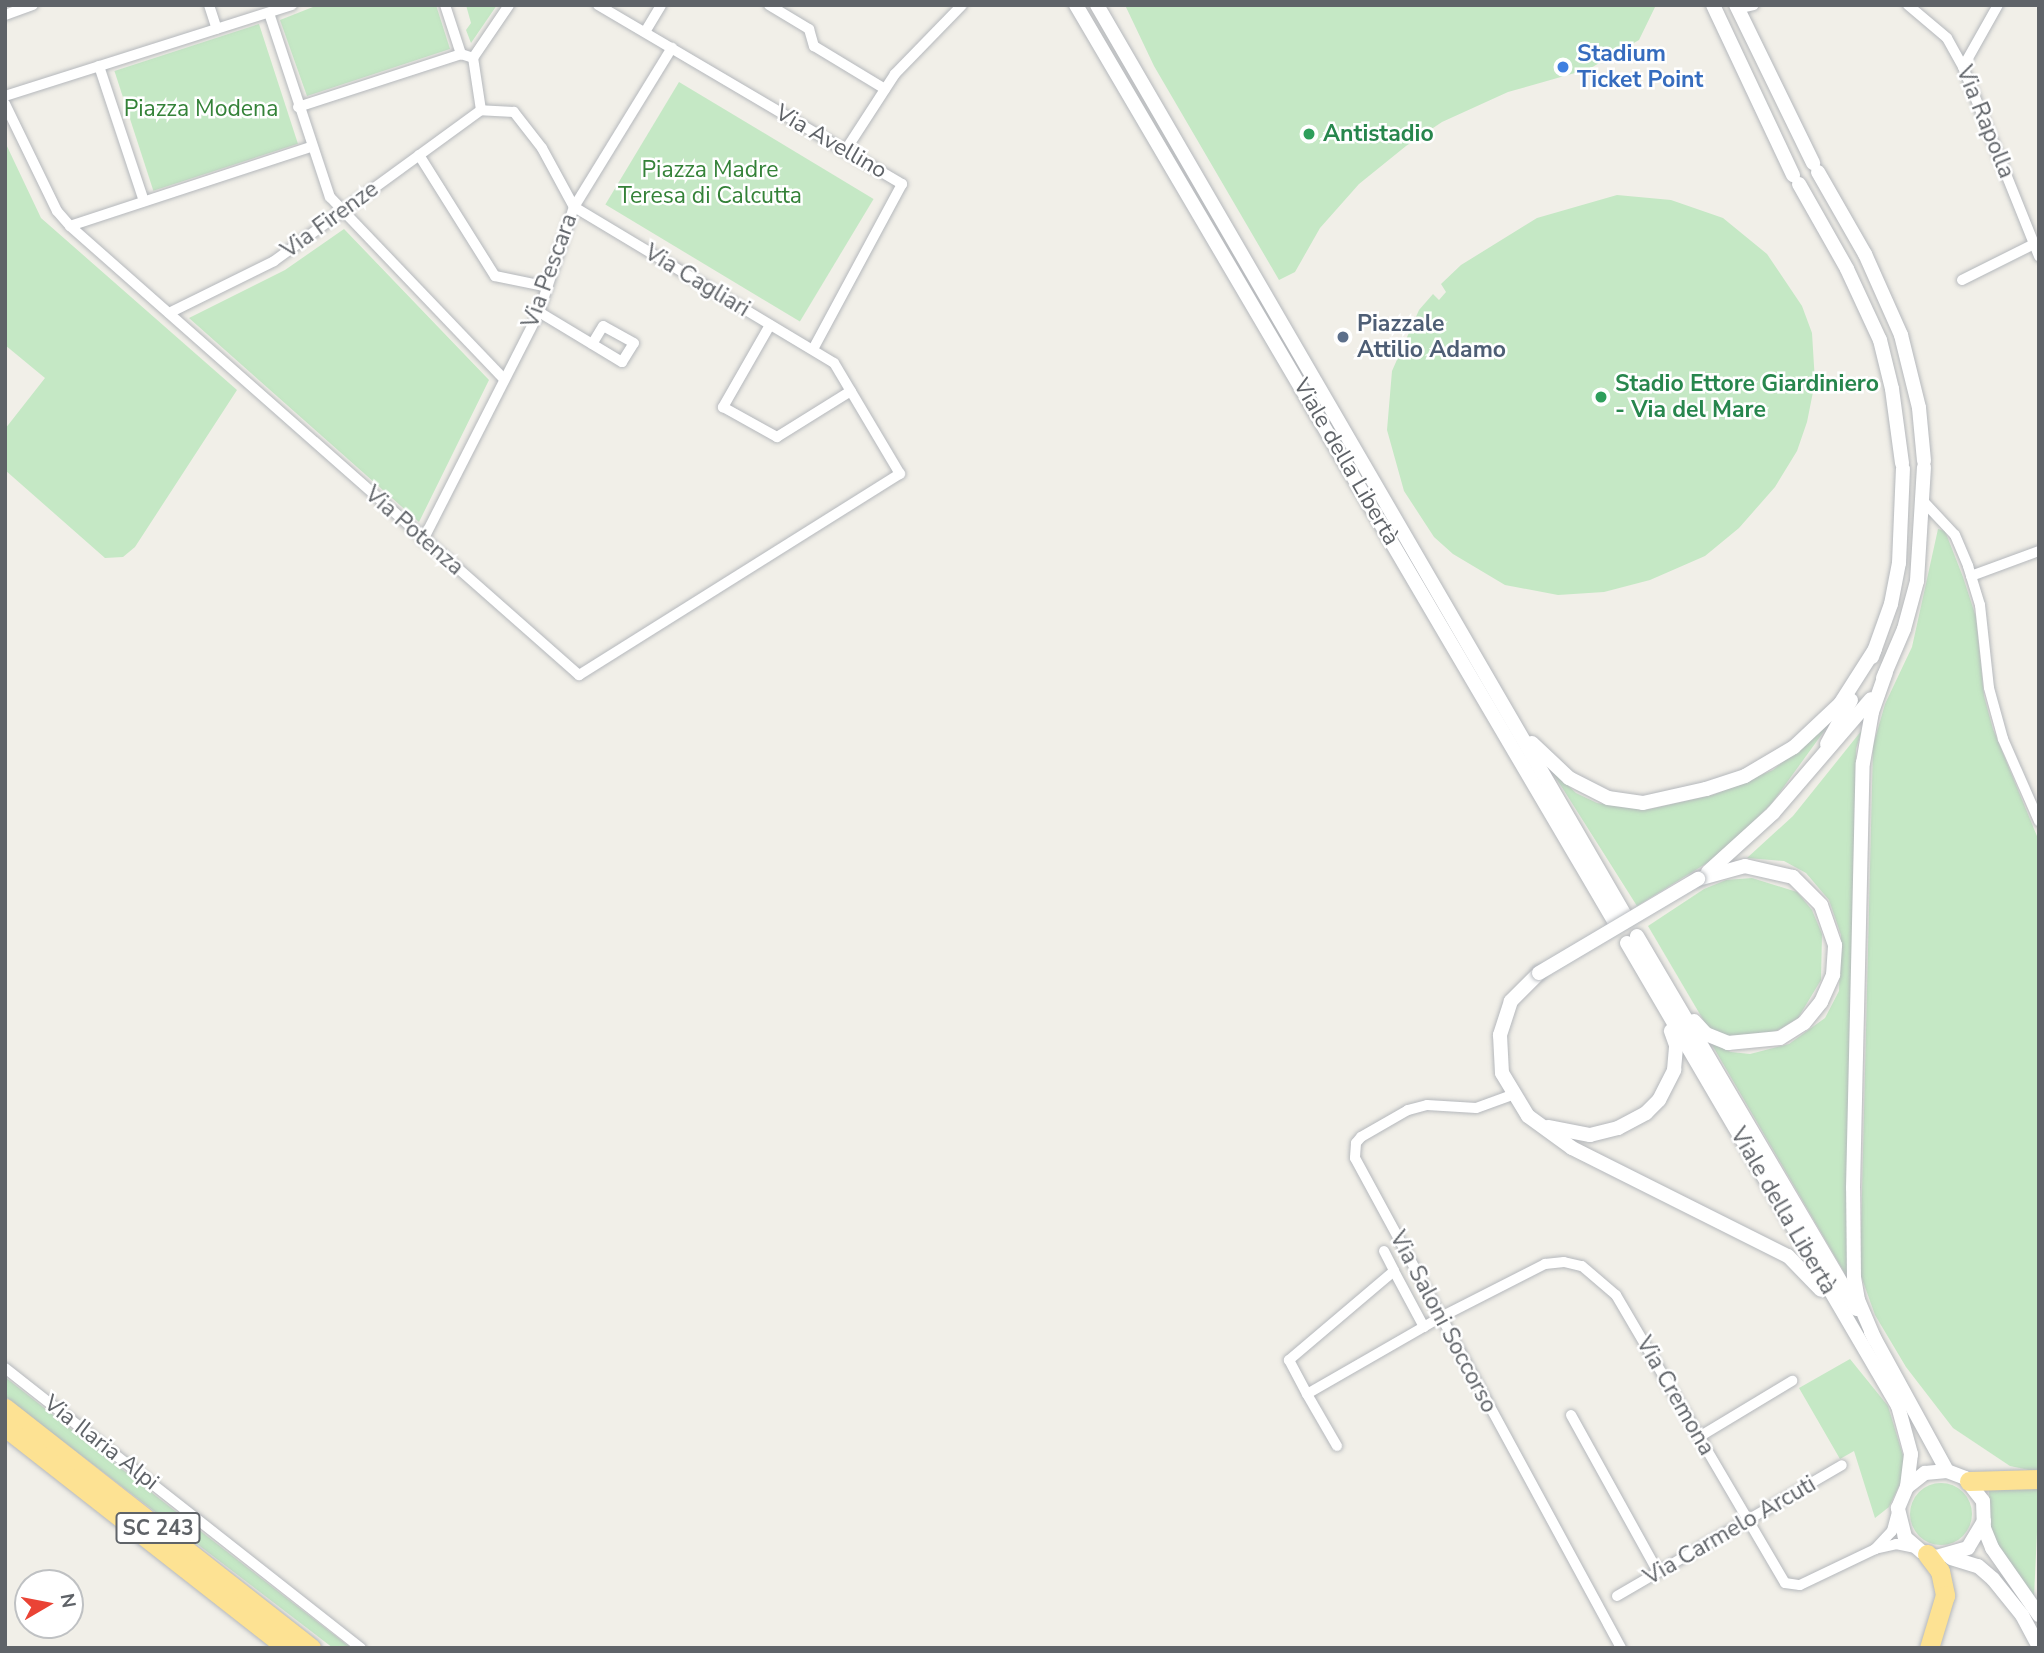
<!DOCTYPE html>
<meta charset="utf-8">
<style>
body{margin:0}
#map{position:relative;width:2044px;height:1653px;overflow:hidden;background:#f1efe8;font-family:"Nunito Sans",sans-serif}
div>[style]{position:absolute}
.green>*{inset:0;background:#c5e8c5;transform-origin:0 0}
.round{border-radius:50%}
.roads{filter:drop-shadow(0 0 2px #b5b8bc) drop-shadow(0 0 2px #b5b8bc)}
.street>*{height:10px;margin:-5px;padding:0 5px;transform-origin:5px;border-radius:5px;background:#fff}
.secondary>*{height:14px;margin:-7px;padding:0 7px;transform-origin:7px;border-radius:7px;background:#fff}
.highway>*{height:19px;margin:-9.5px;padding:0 9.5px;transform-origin:9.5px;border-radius:9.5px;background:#fde293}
.bridges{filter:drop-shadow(0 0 2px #b6babf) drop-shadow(0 0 2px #b6babf)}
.secondary-bridge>*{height:14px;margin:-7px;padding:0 7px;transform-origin:7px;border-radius:7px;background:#fff}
.dots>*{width:19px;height:19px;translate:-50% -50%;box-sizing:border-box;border:4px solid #fff;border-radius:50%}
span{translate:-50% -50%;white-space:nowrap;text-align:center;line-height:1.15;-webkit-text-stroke:5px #fff;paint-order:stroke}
.shield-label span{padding:2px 5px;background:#fff;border:2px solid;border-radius:5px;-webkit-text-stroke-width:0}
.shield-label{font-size:21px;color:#5f6368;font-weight:700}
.shop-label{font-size:23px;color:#366cbe;font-weight:700}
.left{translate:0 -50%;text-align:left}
.park-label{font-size:23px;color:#348238}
.street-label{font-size:23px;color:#5f6368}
.leisure-label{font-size:23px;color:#27864d;font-weight:700}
.service-label{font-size:23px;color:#4e5e75;font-weight:700}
.frame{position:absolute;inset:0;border:7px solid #5f6368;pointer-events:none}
.north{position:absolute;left:14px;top:1569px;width:70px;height:70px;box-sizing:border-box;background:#fff;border:2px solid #bfc1c3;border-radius:50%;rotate:80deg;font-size:19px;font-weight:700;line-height:28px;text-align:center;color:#5f6368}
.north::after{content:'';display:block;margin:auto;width:24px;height:32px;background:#ea4335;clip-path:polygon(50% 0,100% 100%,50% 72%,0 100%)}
</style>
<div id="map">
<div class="green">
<i style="clip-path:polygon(318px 5px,436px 5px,450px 49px,307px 96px,280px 20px)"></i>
<i style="clip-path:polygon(466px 5px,497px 5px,471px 43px,466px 30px,471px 23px)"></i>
<i style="clip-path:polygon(1125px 5px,1656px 5px,1639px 40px,1589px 69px,1508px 92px,1442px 122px,1406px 146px,1359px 184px,1320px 228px,1295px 272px,1279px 280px,1154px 66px)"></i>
<i style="left:259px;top:24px;width:126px;height:152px;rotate:72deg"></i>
<i style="left:679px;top:82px;width:227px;height:143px;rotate:31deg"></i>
<i style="clip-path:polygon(5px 142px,41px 218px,237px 390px,135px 547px,123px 557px,105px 558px,5px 470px,5px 429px,45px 378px,5px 345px)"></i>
<i style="clip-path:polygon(1617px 195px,1671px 200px,1723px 218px,1767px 254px,1802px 306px,1812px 333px,1815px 382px,1807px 422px,1797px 451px,1775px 487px,1739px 528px,1705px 556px,1650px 580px,1604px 592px,1558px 595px,1505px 585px,1453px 554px,1434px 537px,1404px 491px,1387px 430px,1392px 371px,1419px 310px,1433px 294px,1439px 300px,1446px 292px,1441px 284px,1461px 265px,1537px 218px)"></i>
<i style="clip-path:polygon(344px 229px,489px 380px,419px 522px,189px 318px,285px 270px)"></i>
<i style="clip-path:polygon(1938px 529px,1945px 531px,1963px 577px,1976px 617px,1984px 696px,1993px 729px,2039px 841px,2039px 1472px,2010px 1466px,1953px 1428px,1906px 1367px,1875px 1315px,1860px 1273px,1873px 746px,1885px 704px,1912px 647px)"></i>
<i style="clip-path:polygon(1830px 723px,1772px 803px,1720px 855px,1637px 906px,1551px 770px,1576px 793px,1597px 803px,1645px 810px,1713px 795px,1773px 770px)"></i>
<i style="clip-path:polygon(1862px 730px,1856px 749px,1851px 1007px,1851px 1284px,1711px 1043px,1731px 1052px,1750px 1054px,1789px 1044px,1825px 1018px,1839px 991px,1841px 935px,1829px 900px,1806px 873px,1784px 861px,1747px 858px,1793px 816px)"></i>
<i style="clip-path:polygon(1752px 878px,1797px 892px,1812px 910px,1822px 934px,1821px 980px,1798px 1018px,1782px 1028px,1762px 1037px,1721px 1036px,1708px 1028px,1648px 926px,1704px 889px,1726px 880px)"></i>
<i style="clip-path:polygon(1850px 1359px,1888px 1406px,1907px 1469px,1889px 1507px,1875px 1518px,1854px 1451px,1840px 1459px,1799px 1388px)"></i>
<i style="clip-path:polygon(5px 1377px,212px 1540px,351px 1648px,333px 1648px,43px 1426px,5px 1396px)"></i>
<i class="round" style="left:1910px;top:1483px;width:62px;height:62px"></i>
<i style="clip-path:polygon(2020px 1486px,2039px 1489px,2034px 1597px,1991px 1536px,1989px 1490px)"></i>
</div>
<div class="roads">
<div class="street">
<i style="left:209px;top:5px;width:25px;rotate:72deg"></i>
<i style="left:445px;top:5px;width:52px;rotate:71.9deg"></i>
<i style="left:598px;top:5px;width:353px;rotate:30.5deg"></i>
<i style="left:902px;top:184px;width:187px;rotate:118.3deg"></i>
<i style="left:769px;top:5px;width:47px;rotate:31deg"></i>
<i style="left:809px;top:29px;width:18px;rotate:74deg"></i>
<i style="left:814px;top:46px;width:83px;rotate:31.2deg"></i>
<i style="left:1908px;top:5px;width:51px;rotate:40.2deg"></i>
<i style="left:1947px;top:38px;width:33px;rotate:61deg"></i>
<i style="left:1963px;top:67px;width:204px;rotate:68.1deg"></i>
<i style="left:1737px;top:9px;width:17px;rotate:-13deg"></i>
<i style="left:269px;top:13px;width:194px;rotate:71.7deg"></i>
<i style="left:330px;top:197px;width:252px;rotate:46.3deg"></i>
<i style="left:5px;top:15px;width:30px;rotate:-20deg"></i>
<i style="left:645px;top:32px;width:31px;rotate:-59deg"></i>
<i style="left:99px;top:66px;width:142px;rotate:71.6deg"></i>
<i style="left:1963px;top:67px;width:71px;rotate:-60.6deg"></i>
<i style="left:5px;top:96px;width:301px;rotate:-17.6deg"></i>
<i style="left:5px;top:104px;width:119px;rotate:64.1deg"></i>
<i style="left:57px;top:211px;width:20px;rotate:49deg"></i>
<i style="left:70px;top:226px;width:679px;rotate:41.42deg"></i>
<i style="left:579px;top:675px;width:379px;rotate:-32.1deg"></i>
<i style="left:900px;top:474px;width:129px;rotate:-120.7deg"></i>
<i style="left:834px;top:363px;width:303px;rotate:-149deg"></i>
<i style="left:574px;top:207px;width:67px;rotate:-118.5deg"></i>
<i style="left:542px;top:148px;width:46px;rotate:-127.9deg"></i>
<i style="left:514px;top:112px;width:33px;rotate:-177deg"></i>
<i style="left:298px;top:107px;width:171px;rotate:-18deg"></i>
<i style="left:461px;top:54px;width:13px;rotate:18deg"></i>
<i style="left:481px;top:110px;width:53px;rotate:-98.7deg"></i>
<i style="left:473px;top:58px;width:64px;rotate:-55.8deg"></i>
<i style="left:845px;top:151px;width:92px;rotate:-57deg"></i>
<i style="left:895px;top:74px;width:96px;rotate:-45.8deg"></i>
<i style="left:419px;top:155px;width:143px;rotate:57.9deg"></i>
<i style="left:495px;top:276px;width:54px;rotate:11.7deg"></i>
<i style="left:70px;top:226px;width:253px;rotate:-18.2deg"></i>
<i style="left:1962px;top:280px;width:80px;rotate:-26.6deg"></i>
<i style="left:539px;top:312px;width:97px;rotate:31.1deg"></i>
<i style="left:622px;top:362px;width:22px;rotate:-58deg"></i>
<i style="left:634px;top:343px;width:35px;rotate:-151deg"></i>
<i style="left:603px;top:326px;width:21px;rotate:121deg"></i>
<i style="left:169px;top:313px;width:117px;rotate:-26.3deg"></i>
<i style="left:274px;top:261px;width:256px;rotate:-36.1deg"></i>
<i style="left:770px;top:325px;width:95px;rotate:119.8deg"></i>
<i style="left:723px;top:407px;width:62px;rotate:29.1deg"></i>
<i style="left:777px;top:437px;width:87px;rotate:-31.9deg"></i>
<i style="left:1924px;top:502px;width:45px;rotate:46.8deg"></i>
<i style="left:1955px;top:535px;width:34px;rotate:67deg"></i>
<i style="left:1968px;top:566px;width:41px;rotate:72.9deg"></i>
<i style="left:1980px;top:605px;width:83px;rotate:83.8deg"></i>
<i style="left:1989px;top:688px;width:53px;rotate:74.6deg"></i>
<i style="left:2003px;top:739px;width:90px;rotate:66.3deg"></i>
<i style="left:423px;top:540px;width:256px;rotate:-63deg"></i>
<i style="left:539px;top:312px;width:111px;rotate:-71.6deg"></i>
<i style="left:574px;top:207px;width:187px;rotate:-58.4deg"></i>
<i style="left:1971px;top:576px;width:72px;rotate:-20.2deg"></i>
<i style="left:1512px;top:1095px;width:38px;rotate:160deg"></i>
<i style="left:1476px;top:1108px;width:49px;rotate:-176.5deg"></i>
<i style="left:1427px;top:1105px;width:20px;rotate:165deg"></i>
<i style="left:1408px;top:1110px;width:54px;rotate:150.1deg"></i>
<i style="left:1361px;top:1137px;width:8px;rotate:130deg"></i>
<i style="left:1356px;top:1143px;width:15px;rotate:94deg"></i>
<i style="left:1355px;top:1158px;width:558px;rotate:61.5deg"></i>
<i style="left:1384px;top:1251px;width:22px;rotate:63deg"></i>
<i style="left:1424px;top:1327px;width:64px;rotate:-118.2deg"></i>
<i style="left:1394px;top:1271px;width:138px;rotate:139.7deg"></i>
<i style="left:1289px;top:1360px;width:38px;rotate:62deg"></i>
<i style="left:1307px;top:1394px;width:155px;rotate:-29.9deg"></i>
<i style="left:1441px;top:1317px;width:117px;rotate:-27deg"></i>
<i style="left:1545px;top:1264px;width:19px;rotate:-6deg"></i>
<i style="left:1564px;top:1262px;width:18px;rotate:13deg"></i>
<i style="left:1582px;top:1266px;width:45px;rotate:40.5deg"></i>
<i style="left:1616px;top:1295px;width:334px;rotate:59.6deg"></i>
<i style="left:1785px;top:1583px;width:15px;rotate:8deg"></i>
<i style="left:1800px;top:1585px;width:83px;rotate:-25.6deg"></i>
<i style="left:5px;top:1368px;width:453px;rotate:38.2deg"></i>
<i style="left:1307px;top:1394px;width:60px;rotate:60deg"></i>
<i style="left:1571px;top:1415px;width:177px;rotate:61deg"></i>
<i style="left:1699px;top:1437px;width:109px;rotate:-31.1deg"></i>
<i style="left:1897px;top:1512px;width:20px;rotate:105deg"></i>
<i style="left:1892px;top:1531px;width:25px;rotate:133deg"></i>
<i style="left:1875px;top:1549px;width:22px;rotate:-13deg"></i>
<i style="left:1896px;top:1544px;width:19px;rotate:12deg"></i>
<i style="left:1617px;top:1596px;width:260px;rotate:-30.2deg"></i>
</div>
<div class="secondary">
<i style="left:1076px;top:5px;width:1062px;rotate:59.57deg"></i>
<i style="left:1097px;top:5px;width:1052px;rotate:59.88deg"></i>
<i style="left:1713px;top:5px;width:188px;rotate:64.8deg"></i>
<i style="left:1736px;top:5px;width:176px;rotate:64deg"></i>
<i style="left:1818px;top:172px;width:95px;rotate:60.2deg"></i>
<i style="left:1865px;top:254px;width:89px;rotate:66deg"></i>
<i style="left:1901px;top:335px;width:75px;rotate:76.1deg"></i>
<i style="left:1919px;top:408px;width:53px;rotate:84.6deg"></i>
<i style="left:1799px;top:184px;width:98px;rotate:60.5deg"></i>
<i style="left:1847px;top:269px;width:78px;rotate:65.1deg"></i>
<i style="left:1880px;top:340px;width:50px;rotate:76.2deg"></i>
<i style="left:1892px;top:389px;width:75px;rotate:82.3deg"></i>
<i style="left:1872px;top:657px;width:56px;rotate:-70.3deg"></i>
<i style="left:1891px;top:604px;width:42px;rotate:-79deg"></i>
<i style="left:1899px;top:563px;width:94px;rotate:-87.6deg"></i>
<i style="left:1883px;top:678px;width:53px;rotate:-66.8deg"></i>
<i style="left:1904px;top:629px;width:50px;rotate:-74.8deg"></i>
<i style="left:1917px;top:581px;width:114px;rotate:-86.5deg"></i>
<i style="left:1532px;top:743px;width:51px;rotate:43.4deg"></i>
<i style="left:1569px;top:778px;width:44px;rotate:27.1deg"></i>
<i style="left:1608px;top:798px;width:35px;rotate:8deg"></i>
<i style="left:1643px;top:803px;width:65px;rotate:-12.5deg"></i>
<i style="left:1706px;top:789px;width:41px;rotate:-18.4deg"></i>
<i style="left:1745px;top:776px;width:57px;rotate:-30.6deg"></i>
<i style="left:1794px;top:747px;width:63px;rotate:-43.1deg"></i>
<i style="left:1840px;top:704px;width:65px;rotate:-57.5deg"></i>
<i style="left:1827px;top:744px;width:50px;rotate:-61.4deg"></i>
<i style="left:1708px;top:872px;width:88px;rotate:-42.2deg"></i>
<i style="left:1773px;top:813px;width:150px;rotate:-49.3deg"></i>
<i style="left:1637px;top:936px;width:433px;rotate:59.5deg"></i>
<i style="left:1627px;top:943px;width:536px;rotate:59.66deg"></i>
<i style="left:1898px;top:1406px;width:50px;rotate:74.8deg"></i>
<i style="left:1911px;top:1454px;width:33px;rotate:97deg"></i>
<i style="left:1539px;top:973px;width:40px;rotate:135deg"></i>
<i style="left:1511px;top:1001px;width:36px;rotate:108deg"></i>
<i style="left:1500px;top:1035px;width:38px;rotate:87deg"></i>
<i style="left:1502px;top:1073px;width:50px;rotate:58.8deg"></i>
<i style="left:1528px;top:1116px;width:54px;rotate:36deg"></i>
<i style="left:1572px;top:1148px;width:241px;rotate:26.6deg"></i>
<i style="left:1788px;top:1256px;width:47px;rotate:45.9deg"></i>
<i style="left:1694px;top:1021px;width:18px;rotate:47deg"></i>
<i style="left:1706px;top:1034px;width:24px;rotate:22deg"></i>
<i style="left:1728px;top:1043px;width:52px;rotate:-5.5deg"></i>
<i style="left:1780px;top:1038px;width:28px;rotate:-32deg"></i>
<i style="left:1804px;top:1023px;width:27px;rotate:-51deg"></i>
<i style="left:1821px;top:1002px;width:30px;rotate:-66deg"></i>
<i style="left:1833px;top:975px;width:30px;rotate:-86deg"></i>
<i style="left:1835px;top:945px;width:42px;rotate:-109.3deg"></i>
<i style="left:1821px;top:905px;width:40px;rotate:-135deg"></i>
<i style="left:1793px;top:877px;width:49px;rotate:-167.1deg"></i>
<i style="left:1745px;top:866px;width:49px;rotate:164.5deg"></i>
<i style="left:1548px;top:1127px;width:43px;rotate:10.8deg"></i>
<i style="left:1590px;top:1135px;width:29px;rotate:-14deg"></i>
<i style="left:1618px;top:1128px;width:32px;rotate:-28deg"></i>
<i style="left:1646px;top:1113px;width:18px;rotate:-45deg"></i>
<i style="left:1659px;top:1100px;width:34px;rotate:-63deg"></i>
<i style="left:1674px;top:1070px;width:25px;rotate:-85deg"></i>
<i style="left:1676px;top:1045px;width:15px;rotate:-110deg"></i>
<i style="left:1871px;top:1332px;width:158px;rotate:61.3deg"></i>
<i style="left:1875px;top:1340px;width:43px;rotate:-113deg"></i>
<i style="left:1858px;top:1300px;width:23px;rotate:-100deg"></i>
<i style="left:1854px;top:1277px;width:89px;rotate:-90.6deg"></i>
<i style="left:1853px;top:1188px;width:425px;rotate:-88.7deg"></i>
<i style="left:1863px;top:763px;width:52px;rotate:-80deg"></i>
<i style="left:1872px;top:712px;width:42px;rotate:-70.7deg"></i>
<i style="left:1984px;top:1521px;width:31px;rotate:121deg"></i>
<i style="left:1968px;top:1548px;width:33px;rotate:164deg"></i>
<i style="left:1936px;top:1557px;width:15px;rotate:-160deg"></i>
<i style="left:1922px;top:1552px;width:23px;rotate:-139deg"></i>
<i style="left:1905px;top:1537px;width:30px;rotate:-104deg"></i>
<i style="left:1898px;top:1508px;width:23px;rotate:-67deg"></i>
<i style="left:1907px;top:1487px;width:23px;rotate:-38deg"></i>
<i style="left:1925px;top:1473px;width:22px;rotate:-5deg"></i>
<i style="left:1947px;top:1471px;width:19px;rotate:21deg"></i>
<i style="left:1965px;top:1478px;width:29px;rotate:52deg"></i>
<i style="left:1983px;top:1501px;width:27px;rotate:88deg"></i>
<i style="left:1984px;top:1528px;width:22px;rotate:68deg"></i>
<i style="left:1992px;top:1548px;width:82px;rotate:55deg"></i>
<i style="left:1951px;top:1558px;width:28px;rotate:17deg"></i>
<i style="left:1978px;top:1566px;width:20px;rotate:41deg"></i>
<i style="left:1993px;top:1579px;width:46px;rotate:51.1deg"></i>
<i style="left:2022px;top:1615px;width:36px;rotate:62deg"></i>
</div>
<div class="highway">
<i style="left:5px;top:1408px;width:389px;rotate:38.1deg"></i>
<i style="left:5px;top:1427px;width:358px;rotate:38.1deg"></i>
<i style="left:1969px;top:1481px;width:70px;rotate:-1.6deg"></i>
<i style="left:1927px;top:1554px;width:21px;rotate:53deg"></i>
<i style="left:1940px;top:1571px;width:25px;rotate:78deg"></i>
<i style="left:1945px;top:1595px;width:55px;rotate:106.8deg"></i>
</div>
</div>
<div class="bridges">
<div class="secondary-bridge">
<i style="left:1539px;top:973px;width:185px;rotate:-30.6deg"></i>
</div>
</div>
<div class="dots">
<i style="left:1563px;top:67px;background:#3f7fe0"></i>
<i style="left:1309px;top:134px;background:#2e9e5b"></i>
<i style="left:1343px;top:337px;background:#5c6f8a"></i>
<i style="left:1601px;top:397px;background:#2e9e5b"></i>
</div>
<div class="shield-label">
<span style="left:158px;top:1528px">SC 243</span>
</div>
<div class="shop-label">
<span class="left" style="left:1577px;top:67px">Stadium<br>Ticket Point</span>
</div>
<div class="park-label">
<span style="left:201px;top:109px">Piazza Modena</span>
<span style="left:710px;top:183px">Piazza Madre<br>Teresa di Calcutta</span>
</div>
<div class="street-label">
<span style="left:1985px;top:122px;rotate:68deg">Via Rapolla</span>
<span style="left:831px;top:142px;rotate:30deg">Via Avellino</span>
<span style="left:330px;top:220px;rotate:-36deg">Via Firenze</span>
<span style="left:550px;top:271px;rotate:-70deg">Via Pescara</span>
<span style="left:697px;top:281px;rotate:31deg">Via Cagliari</span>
<span style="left:1346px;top:462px;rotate:60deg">Viale della Libertà</span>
<span style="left:414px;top:531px;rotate:41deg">Via Potenza</span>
<span style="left:1783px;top:1211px;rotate:60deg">Viale della Libertà</span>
<span style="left:1443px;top:1322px;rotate:62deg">Via Saloni Soccorso</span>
<span style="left:1675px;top:1396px;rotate:60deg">Via Cremona</span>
<span style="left:101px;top:1443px;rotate:38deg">Via Ilaria Alpi</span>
<span style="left:1730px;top:1531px;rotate:-30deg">Via Carmelo Arcuti</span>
</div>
<div class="leisure-label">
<span class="left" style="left:1323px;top:134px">Antistadio</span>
<span class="left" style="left:1615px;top:397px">Stadio Ettore Giardiniero<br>- Via del Mare</span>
</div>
<div class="service-label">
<span class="left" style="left:1357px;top:337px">Piazzale<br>Attilio Adamo</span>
</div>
<div class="frame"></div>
<div class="north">N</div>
</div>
